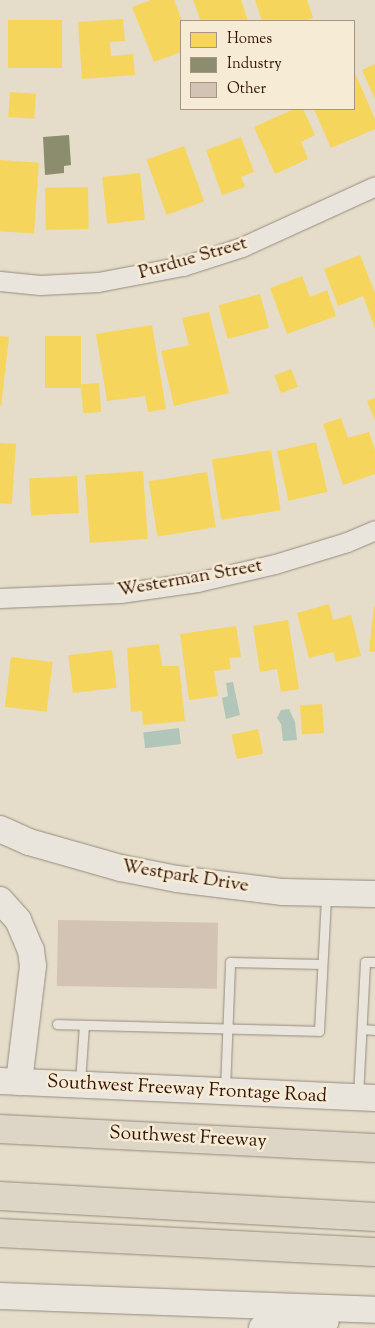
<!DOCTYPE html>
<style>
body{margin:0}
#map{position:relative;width:375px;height:1328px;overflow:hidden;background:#e5dcc9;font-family:"Sorts Mill Goudy",serif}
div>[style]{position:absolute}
.water>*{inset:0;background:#b1c6b8;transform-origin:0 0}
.homes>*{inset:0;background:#f6d55c;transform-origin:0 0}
.industry>*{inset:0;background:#8c8c6e}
.building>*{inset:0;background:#d3c3b4;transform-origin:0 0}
.roads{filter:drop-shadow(0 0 1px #958b7f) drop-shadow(0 0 1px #958b7f)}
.service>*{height:9px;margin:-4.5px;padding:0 4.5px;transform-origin:4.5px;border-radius:4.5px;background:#eae5dc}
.minor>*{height:19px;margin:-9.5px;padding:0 9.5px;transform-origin:9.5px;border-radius:9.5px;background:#eae5dc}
.secondary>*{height:26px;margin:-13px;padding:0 13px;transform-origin:13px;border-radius:13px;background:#eae5dc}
.motorway>*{height:28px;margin:-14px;padding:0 14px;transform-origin:14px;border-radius:14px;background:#ddd5c6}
span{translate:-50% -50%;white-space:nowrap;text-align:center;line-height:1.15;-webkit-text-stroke:5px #f6ebd4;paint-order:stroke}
.street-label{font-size:19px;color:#331105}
.legend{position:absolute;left:180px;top:20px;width:175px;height:90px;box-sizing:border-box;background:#f6ebd4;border:1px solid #a89481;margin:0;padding:6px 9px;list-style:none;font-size:15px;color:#331105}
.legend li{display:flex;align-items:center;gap:10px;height:25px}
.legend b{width:25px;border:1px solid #a89481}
</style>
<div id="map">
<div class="water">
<i style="clip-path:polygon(233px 682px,240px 715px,226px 719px,222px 698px,228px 696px,226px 683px)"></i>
<i style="clip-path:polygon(289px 709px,295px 722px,297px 740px,283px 741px,281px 724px,277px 718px,281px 710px)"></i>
<i style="left:179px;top:728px;width:16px;height:36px;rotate:83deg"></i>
</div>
<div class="homes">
<i style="clip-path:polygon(151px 0,174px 0,182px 21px,181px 52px,154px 62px,132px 7px)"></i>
<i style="clip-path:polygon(193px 0,241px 0,248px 21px,201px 21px)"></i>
<i style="clip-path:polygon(255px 0,307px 0,313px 18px,303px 21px,262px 21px)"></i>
<i style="clip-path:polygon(123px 19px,125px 41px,110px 42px,111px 56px,133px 54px,135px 75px,82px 79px,78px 22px)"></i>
<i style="left:8px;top:20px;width:54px;height:48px"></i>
<i style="clip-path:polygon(375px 64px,375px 99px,362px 70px)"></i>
<i style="clip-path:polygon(354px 71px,375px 119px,375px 129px,331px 148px,314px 109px,354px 109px)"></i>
<i style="left:10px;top:92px;width:26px;height:25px;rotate:4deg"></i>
<i style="clip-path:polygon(294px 109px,303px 109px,315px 135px,301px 142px,308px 159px,275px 174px,254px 127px)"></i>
<i style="clip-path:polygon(241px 137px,254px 172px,241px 177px,245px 187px,222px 195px,206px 150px)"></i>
<i style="left:184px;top:146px;width:59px;height:40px;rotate:70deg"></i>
<i style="left:0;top:160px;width:39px;height:71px;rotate:4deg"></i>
<i style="left:140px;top:173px;width:47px;height:38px;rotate:84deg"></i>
<i style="left:88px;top:187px;width:42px;height:43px;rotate:89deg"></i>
<i style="clip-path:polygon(360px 255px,375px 293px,375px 328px,363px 296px,338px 306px,324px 269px)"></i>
<i style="clip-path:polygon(302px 276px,310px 297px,327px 290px,336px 316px,287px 334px,270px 288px)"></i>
<i style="left:260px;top:294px;width:35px;height:43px;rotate:75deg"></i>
<i style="clip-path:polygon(209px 312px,229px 393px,174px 406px,161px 351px,189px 345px,182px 318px)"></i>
<i style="clip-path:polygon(152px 325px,166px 409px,148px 412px,145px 396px,107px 401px,96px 334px)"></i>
<i style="clip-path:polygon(0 336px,9px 337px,1px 406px,0 406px)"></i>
<i style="left:45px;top:336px;width:36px;height:52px"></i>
<i style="left:291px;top:369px;width:19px;height:18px;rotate:69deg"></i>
<i style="left:99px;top:383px;width:29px;height:18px;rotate:86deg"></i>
<i style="clip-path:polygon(375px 398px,375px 420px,367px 401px)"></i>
<i style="clip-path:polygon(341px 418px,348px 438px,369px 432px,375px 450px,375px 474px,343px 485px,323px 424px)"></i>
<i style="left:316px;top:442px;width:51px;height:40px;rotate:77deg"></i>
<i style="left:0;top:443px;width:16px;height:60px;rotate:4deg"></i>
<i style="left:271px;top:450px;width:61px;height:60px;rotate:81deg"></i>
<i style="left:143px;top:471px;width:68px;height:58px;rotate:86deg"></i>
<i style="left:207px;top:472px;width:56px;height:59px;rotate:81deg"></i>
<i style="left:77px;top:476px;width:37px;height:48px;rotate:87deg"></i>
<i style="clip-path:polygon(329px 604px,333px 620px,351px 615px,361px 656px,336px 662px,333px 652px,309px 658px,297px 613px)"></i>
<i style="clip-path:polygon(374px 606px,375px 606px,375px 652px,369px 651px)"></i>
<i style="clip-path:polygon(288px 620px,299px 689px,281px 692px,277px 669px,260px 672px,253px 626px)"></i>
<i style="clip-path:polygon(236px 626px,241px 657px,229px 658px,231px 669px,214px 671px,218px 696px,189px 700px,180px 634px)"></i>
<i style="clip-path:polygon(159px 644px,162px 666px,179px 666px,185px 721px,143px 725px,142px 711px,131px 712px,127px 648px)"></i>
<i style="left:112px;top:650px;width:38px;height:44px;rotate:83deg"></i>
<i style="left:11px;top:657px;width:42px;height:50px;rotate:7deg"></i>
<i style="left:322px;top:704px;width:29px;height:22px;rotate:86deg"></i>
<i style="left:258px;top:729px;width:25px;height:27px;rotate:78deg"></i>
</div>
<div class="industry">
<i style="clip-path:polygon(69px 135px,71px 165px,64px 166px,64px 173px,45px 175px,43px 137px)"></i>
</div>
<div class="building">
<i style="left:58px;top:920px;width:160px;height:66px;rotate:1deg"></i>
</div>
<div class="roads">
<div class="service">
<i style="left:57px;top:1024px;width:262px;rotate:1.5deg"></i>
<i style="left:319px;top:1031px;width:135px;rotate:-87deg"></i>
<i style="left:362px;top:1029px;width:13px;rotate:4deg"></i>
<i style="left:80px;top:1082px;width:57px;rotate:-86deg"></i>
<i style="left:225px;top:1089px;width:127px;rotate:-87.7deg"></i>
<i style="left:230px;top:962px;width:92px;rotate:1.2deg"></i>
<i style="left:358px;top:1096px;width:134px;rotate:-87deg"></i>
<i style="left:365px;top:962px;width:10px"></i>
</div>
<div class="minor">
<i style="left:0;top:281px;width:40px;rotate:5.7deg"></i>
<i style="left:40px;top:285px;width:58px;rotate:-3deg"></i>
<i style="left:98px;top:282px;width:86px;rotate:-10.7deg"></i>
<i style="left:183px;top:266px;width:62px;rotate:-17.9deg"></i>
<i style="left:242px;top:247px;width:146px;rotate:-24.6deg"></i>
<i style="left:0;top:598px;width:120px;rotate:-2.4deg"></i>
<i style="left:120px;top:593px;width:78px;rotate:-8.1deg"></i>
<i style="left:197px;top:582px;width:80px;rotate:-13deg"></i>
<i style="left:275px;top:564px;width:75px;rotate:-17deg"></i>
<i style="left:347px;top:542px;width:30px;rotate:-23deg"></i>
</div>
<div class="secondary">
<i style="left:0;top:829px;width:32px;rotate:24deg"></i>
<i style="left:29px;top:842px;width:96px;rotate:15.8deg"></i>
<i style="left:121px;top:868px;width:57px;rotate:11.1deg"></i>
<i style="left:177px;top:879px;width:107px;rotate:7deg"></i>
<i style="left:283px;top:892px;width:92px;rotate:1.2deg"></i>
<i style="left:0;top:900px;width:27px;rotate:48deg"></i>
<i style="left:18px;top:920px;width:33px;rotate:67deg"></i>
<i style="left:31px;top:950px;width:16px;rotate:83deg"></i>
<i style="left:33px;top:966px;width:117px;rotate:96.9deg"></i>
<i style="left:0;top:1081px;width:375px;rotate:2.6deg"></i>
<i style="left:0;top:1296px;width:375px;rotate:2.1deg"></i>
<i style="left:262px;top:1328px;width:64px;rotate:-6.2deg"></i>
</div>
<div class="motorway">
<i style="left:0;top:1129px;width:375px;rotate:2.9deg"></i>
<i style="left:0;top:1196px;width:376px;rotate:3.2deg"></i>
<i style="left:0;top:1233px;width:375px;rotate:2.9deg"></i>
</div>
</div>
<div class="street-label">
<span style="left:193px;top:259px;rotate:-16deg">Purdue Street</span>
<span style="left:190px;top:579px;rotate:-10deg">Westerman Street</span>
<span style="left:185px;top:877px;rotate:9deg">Westpark Drive</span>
<span style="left:187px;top:1090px;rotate:3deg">Southwest Freeway Frontage Road</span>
<span style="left:188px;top:1138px;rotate:3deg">Southwest Freeway</span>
</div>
<ul class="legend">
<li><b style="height:14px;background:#f6d55c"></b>Homes</li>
<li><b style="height:14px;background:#8c8c6e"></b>Industry</li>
<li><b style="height:14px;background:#d3c3b4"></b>Other</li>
</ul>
</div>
